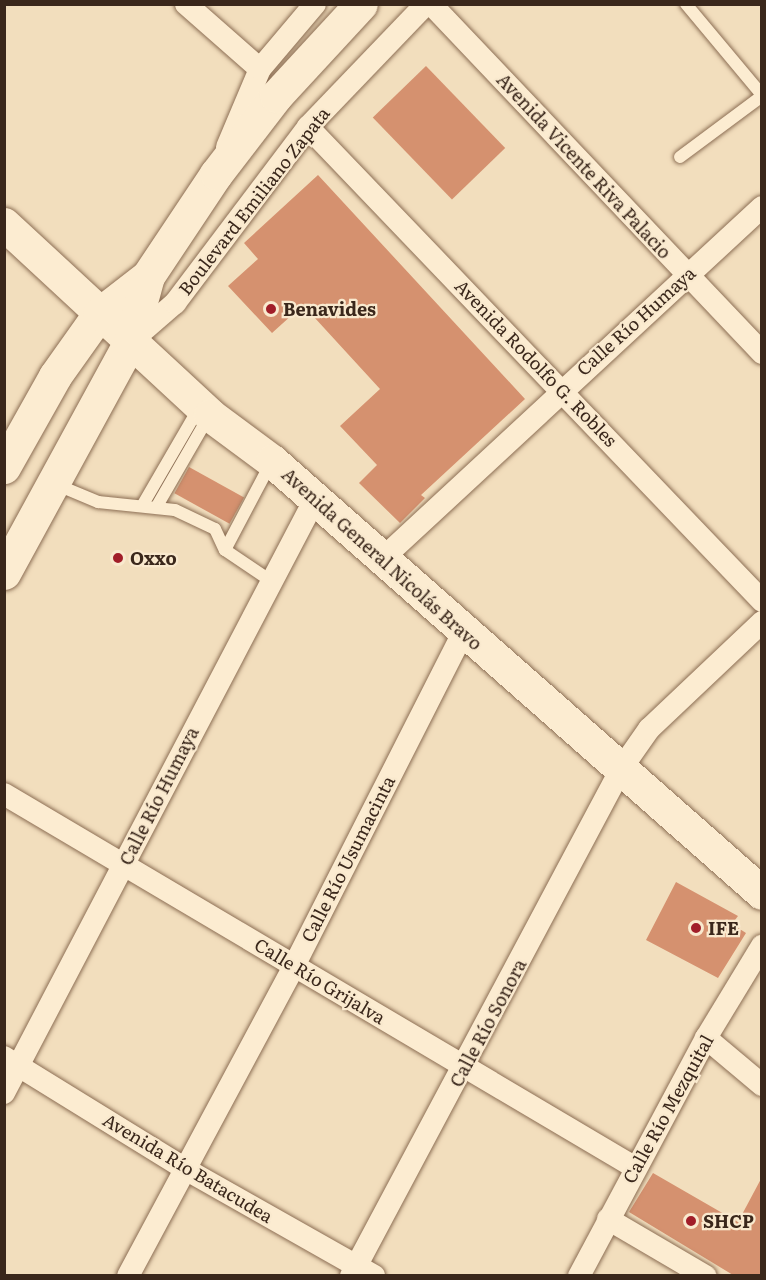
<!DOCTYPE html>
<meta charset="utf-8">
<style>
body{margin:0}
#map{position:relative;width:766px;height:1280px;overflow:hidden;background:#f2debd;font-family:Literata,serif}
div>[style]{position:absolute}
.building>*{inset:0;background:#d5916f;transform-origin:0 0}
.roads{filter:drop-shadow(0 0 2px #8c6e54) drop-shadow(0 0 2px #8c6e54)}
.lane>*{height:12px;margin:-6px;padding:0 6px;transform-origin:6px;border-radius:6px;background:#fcecd1}
.street>*{height:22px;margin:-11px;padding:0 11px;transform-origin:11px;border-radius:11px;background:#fcecd1}
.secondary>*{height:33px;margin:-16.5px;padding:0 16.5px;transform-origin:16.5px;border-radius:16.5px;background:#fcecd1}
.dots>*{width:16px;height:16px;translate:-50% -50%;box-sizing:border-box;border:3px solid #f9e9ce;border-radius:50%}
span{translate:-50% -50%;white-space:nowrap;text-align:center;line-height:1.15;-webkit-text-stroke:4.5px #f9e9ce;paint-order:stroke}
.street-label{font-size:18px;color:#3a271b}
.poi-label{font-size:18px;color:#3a271b;font-weight:700}
.left{translate:0 -50%;text-align:left}
.frame{position:absolute;inset:0;border:6px solid #3a271b;pointer-events:none}
</style>
<div id="map">
<div class="building">
<i style="left:426px;top:66px;width:114px;height:74px;rotate:46deg"></i>
<i style="clip-path:polygon(318px 175px,525px 399px,421px 495px,425px 498px,400px 523px,359px 483px,377px 465px,340px 426px,380px 389px,303px 305px,272px 333px,228px 286px,258px 259px,244px 243px)"></i>
<i style="left:189px;top:467px;width:63px;height:30px;rotate:29deg"></i>
<i style="clip-path:polygon(676px 882px,738px 916px,732px 924px,746px 933px,718px 978px,646px 940px)"></i>
<i style="clip-path:polygon(653px 1173px,738px 1222px,762px 1177px,762px 1275px,733px 1275px,629px 1212px)"></i>
</div>
<div class="roads">
<div class="lane">
<i style="left:686px;top:4px;width:119px;rotate:50.1deg"></i>
<i style="left:680px;top:157px;width:102px;rotate:-36.6deg"></i>
<i style="left:55px;top:484px;width:47px;rotate:22.7deg"></i>
<i style="left:98px;top:502px;width:77px;rotate:5.9deg"></i>
<i style="left:175px;top:510px;width:44px;rotate:25.4deg"></i>
<i style="left:215px;top:529px;width:23px;rotate:65deg"></i>
<i style="left:225px;top:550px;width:55px;rotate:34deg"></i>
<i style="left:142px;top:506px;width:116px;rotate:-59.9deg"></i>
<i style="left:157px;top:506px;width:104px;rotate:-60deg"></i>
<i style="left:225px;top:550px;width:101px;rotate:-62.2deg"></i>
</div>
<div class="street">
<i style="left:186px;top:4px;width:98px;rotate:41.3deg"></i>
<i style="left:431px;top:4px;width:481px;rotate:46.5deg"></i>
<i style="left:308px;top:127px;width:656px;rotate:46.23deg"></i>
<i style="left:227px;top:147px;width:85px;rotate:-67.1deg"></i>
<i style="left:260px;top:69px;width:85px;rotate:-49.8deg"></i>
<i style="left:130px;top:342px;width:60px;rotate:-40.9deg"></i>
<i style="left:175px;top:303px;width:221px;rotate:-52.9deg"></i>
<i style="left:308px;top:127px;width:170px;rotate:-46.2deg"></i>
<i style="left:382px;top:559px;width:518px;rotate:-42.81deg"></i>
<i style="left:4px;top:794px;width:734px;rotate:30.62deg"></i>
<i style="left:706px;top:1038px;width:73px;rotate:40deg"></i>
<i style="left:4px;top:1057px;width:215px;rotate:31.7deg"></i>
<i style="left:187px;top:1170px;width:215px;rotate:29.5deg"></i>
<i style="left:4px;top:1093px;width:670px;rotate:-62.36deg"></i>
<i style="left:608px;top:1219px;width:113px;rotate:30.4deg"></i>
<i style="left:128px;top:1276px;width:352px;rotate:-61.8deg"></i>
<i style="left:294px;top:966px;width:376px;rotate:-63.1deg"></i>
<i style="left:351px;top:1276px;width:574px;rotate:-61.96deg"></i>
<i style="left:621px;top:769px;width:49px;rotate:-55deg"></i>
<i style="left:649px;top:729px;width:156px;rotate:-43.4deg"></i>
<i style="left:579px;top:1276px;width:270px;rotate:-61.9deg"></i>
<i style="left:706px;top:1038px;width:108px;rotate:-58.7deg"></i>
</div>
<div class="secondary">
<i style="left:4px;top:224px;width:281px;rotate:42.8deg"></i>
<i style="left:210px;top:415px;width:77px;rotate:36.6deg"></i>
<i style="left:272px;top:461px;width:653px;rotate:41.4deg"></i>
<i style="left:4px;top:467px;width:104px;rotate:-60.7deg"></i>
<i style="left:55px;top:376px;width:76px;rotate:-54.6deg"></i>
<i style="left:99px;top:314px;width:62px;rotate:-37.8deg"></i>
<i style="left:148px;top:276px;width:123px;rotate:-56.3deg"></i>
<i style="left:216px;top:174px;width:98px;rotate:-52.4deg"></i>
<i style="left:276px;top:96px;width:125px;rotate:-47.3deg"></i>
<i style="left:4px;top:573px;width:263px;rotate:-61.4deg"></i>
<i style="left:130px;top:342px;width:68px;rotate:-74.7deg"></i>
</div>
</div>
<div class="dots">
<i style="left:271px;top:309px;background:#a11e29"></i>
<i style="left:118px;top:558px;background:#a11e29"></i>
<i style="left:696px;top:928px;background:#a11e29"></i>
<i style="left:691px;top:1221px;background:#a11e29"></i>
</div>
<div class="street-label">
<span style="left:584px;top:166px;rotate:47deg">Avenida Vicente Riva Palacio</span>
<span style="left:254px;top:201px;rotate:-52deg">Boulevard Emiliano Zapata</span>
<span style="left:636px;top:321px;rotate:-42deg">Calle Río Humaya</span>
<span style="left:536px;top:363px;rotate:46deg">Avenida Rodolfo G. Robles</span>
<span style="left:382px;top:559px;rotate:42deg">Avenida General Nicolás Bravo</span>
<span style="left:159px;top:796px;rotate:-63deg">Calle Río Humaya</span>
<span style="left:348px;top:859px;rotate:-63deg">Calle Río Usumacinta</span>
<span style="left:320px;top:981px;rotate:31deg">Calle Río Grijalva</span>
<span style="left:488px;top:1023px;rotate:-62deg">Calle Río Sonora</span>
<span style="left:668px;top:1109px;rotate:-61deg">Calle Río Mezquital</span>
<span style="left:188px;top:1168px;rotate:31deg">Avenida Río Batacudea</span>
</div>
<div class="poi-label">
<span class="left" style="left:283px;top:309px">Benavides</span>
<span class="left" style="left:130px;top:558px">Oxxo</span>
<span class="left" style="left:708px;top:928px">IFE</span>
<span class="left" style="left:703px;top:1221px">SHCP</span>
</div>
<div class="frame"></div>
</div>
